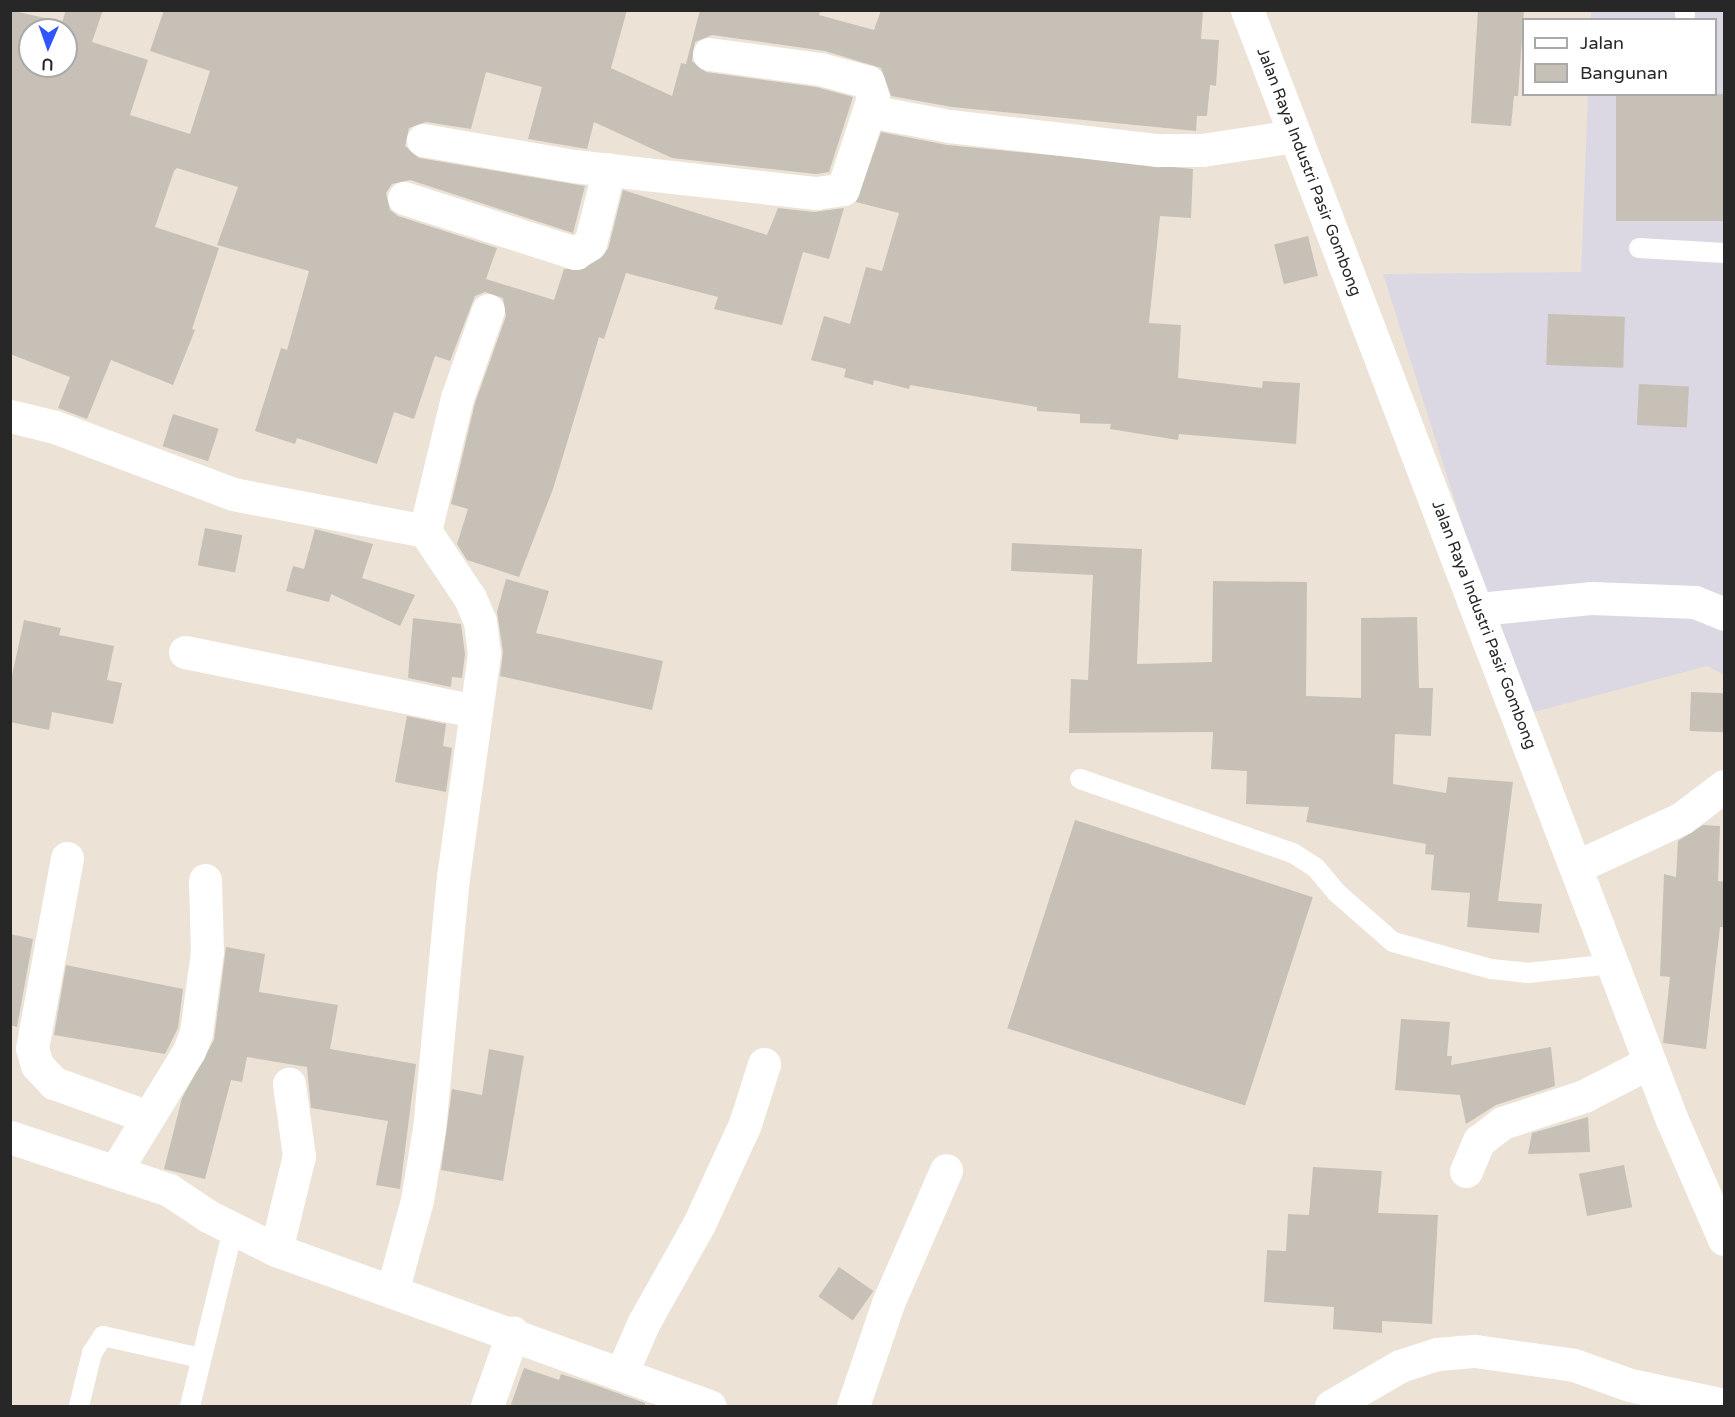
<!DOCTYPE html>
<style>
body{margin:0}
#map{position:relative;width:1735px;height:1417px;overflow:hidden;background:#ece3d6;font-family:"Varela Round",sans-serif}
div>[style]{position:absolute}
.industrial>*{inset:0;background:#dbd8e3}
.building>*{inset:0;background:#c6c0b6;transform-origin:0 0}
.service>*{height:20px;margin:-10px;padding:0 10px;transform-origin:10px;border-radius:10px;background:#fff}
.minor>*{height:33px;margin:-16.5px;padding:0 16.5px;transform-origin:16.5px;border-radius:16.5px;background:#fff}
.secondary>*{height:33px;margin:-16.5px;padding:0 16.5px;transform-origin:16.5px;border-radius:16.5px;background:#fff}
span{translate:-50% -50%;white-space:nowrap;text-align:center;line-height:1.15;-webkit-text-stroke:6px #fff;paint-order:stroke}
.street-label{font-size:16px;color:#272727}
.frame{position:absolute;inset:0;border:12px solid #272727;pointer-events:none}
.legend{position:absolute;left:1522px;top:18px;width:195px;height:78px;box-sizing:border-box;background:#fff;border:2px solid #a9a9a9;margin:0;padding:8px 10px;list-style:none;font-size:18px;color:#272727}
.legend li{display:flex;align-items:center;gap:12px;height:30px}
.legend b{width:30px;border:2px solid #a9a9a9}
.north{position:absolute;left:18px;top:18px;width:60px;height:60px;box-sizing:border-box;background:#fff;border:2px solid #a9a9a9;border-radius:50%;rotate:182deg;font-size:16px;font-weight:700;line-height:24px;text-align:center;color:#272727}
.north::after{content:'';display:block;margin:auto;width:21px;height:27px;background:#3055ff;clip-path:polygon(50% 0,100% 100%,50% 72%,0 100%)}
</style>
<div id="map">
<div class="industrial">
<i style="clip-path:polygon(1591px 11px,1724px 11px,1724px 675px,1707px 666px,1523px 715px,1383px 274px,1581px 272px,1588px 95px,1716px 94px,1716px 20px,1591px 19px)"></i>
</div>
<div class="building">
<i style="clip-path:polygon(evenodd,10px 10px,62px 22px,66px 10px,103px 10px,92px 42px,148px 60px,130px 115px,190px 134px,210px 71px,150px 51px,164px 10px,627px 10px,611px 68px,672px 96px,681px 63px,686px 64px,700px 10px,821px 10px,819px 15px,874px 30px,881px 10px,1203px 10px,1201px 39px,1219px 40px,1216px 86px,1210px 85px,1207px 116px,1197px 116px,1196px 131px,952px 107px,891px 96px,881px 68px,825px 51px,712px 35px,695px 42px,692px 61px,706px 72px,816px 87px,853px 97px,829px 172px,816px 174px,672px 158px,594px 122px,587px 149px,528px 139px,542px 87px,486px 72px,471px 129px,426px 122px,409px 128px,405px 146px,419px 158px,585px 186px,573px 233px,410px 180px,392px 184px,386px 193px,390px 210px,398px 216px,497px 248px,486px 279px,554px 300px,564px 269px,584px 269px,608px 249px,623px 190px,767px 235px,778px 208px,814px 212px,844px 208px,829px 259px,803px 252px,782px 325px,714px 309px,718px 297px,626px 273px,604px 339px,599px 337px,553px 489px,519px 577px,467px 560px,457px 544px,468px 509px,451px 504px,475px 403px,506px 316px,503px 298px,485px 292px,475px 296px,450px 361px,435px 356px,414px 419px,394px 412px,377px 464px,297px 438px,295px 444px,255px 431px,281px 348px,287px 350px,309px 271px,217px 245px,238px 187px,177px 168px,174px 171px,155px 227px,219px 248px,192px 329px,195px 330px,173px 385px,111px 360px,87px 419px,58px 408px,70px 377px,10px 354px,10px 10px,30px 30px,66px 30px,66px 66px,30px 66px,30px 30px)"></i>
<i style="clip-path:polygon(1478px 10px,1524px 10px,1518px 96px,1514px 96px,1511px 126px,1471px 123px)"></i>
<i style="left:1616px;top:94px;width:109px;height:127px"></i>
<i style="clip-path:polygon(881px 132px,947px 145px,1193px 169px,1191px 218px,1160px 216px,1149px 323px,1181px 325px,1178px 378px,1262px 388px,1263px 381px,1300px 383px,1296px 444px,1179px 434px,1178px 440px,1110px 429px,1111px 424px,1080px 423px,1080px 414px,1037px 411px,1037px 407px,910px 385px,909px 389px,874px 380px,873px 385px,844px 377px,846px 369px,811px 360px,824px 316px,850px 324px,866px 267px,882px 271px,899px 213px,856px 202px)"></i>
<i style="left:1308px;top:236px;width:41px;height:35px;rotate:76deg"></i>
<i style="left:1548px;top:314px;width:77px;height:51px;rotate:2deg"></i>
<i style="left:1639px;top:384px;width:50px;height:41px;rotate:3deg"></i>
<i style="left:173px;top:414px;width:48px;height:34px;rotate:18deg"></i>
<i style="left:205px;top:528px;width:38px;height:38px;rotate:11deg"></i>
<i style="clip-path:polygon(315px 529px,373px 544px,362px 578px,415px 595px,400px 626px,331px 594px,329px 602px,286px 591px,293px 566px,304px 569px)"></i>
<i style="clip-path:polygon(1012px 543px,1142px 549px,1137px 664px,1212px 662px,1213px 581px,1307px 582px,1306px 696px,1361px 698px,1361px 618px,1417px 617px,1419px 688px,1433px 688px,1431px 736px,1395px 734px,1393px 784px,1446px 793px,1448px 777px,1513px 782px,1498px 901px,1542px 904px,1539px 933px,1467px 927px,1470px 893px,1431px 890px,1434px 855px,1425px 854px,1426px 844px,1306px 822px,1309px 807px,1246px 804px,1247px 771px,1211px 769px,1213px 732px,1069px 733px,1071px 679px,1088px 680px,1093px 575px,1011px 571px)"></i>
<i style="clip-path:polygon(506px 579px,549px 591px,536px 633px,663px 661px,652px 710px,500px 676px,503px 652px,497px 612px)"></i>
<i style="clip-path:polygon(413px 618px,461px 624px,465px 654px,462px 678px,452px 677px,451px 687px,408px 678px)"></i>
<i style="clip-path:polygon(24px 620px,61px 628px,59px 635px,114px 646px,107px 680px,122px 683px,113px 724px,52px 712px,49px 730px,10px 722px,10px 685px)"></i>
<i style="left:1691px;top:692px;width:34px;height:39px;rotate:2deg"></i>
<i style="clip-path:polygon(407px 716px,446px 724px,443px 746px,452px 748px,446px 792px,395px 782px)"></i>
<i style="left:1075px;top:820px;width:250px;height:219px;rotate:18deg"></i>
<i style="clip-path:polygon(1703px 825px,1720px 826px,1718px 881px,1725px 882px,1725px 927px,1720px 927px,1706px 1049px,1663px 1043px,1670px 977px,1660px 976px,1664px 874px,1676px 877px,1678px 841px)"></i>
<i style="clip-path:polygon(10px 934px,33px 939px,17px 1027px,10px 1025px)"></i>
<i style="clip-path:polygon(226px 947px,265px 954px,259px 992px,338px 1005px,330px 1049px,416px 1064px,400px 1189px,376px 1185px,388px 1121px,311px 1108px,307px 1067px,247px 1057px,242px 1082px,231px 1080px,205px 1179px,164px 1169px,182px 1098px,214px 1040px)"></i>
<i style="clip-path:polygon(66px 965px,183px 989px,178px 1028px,165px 1054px,54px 1035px)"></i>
<i style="clip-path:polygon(1401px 1019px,1450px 1022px,1447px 1056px,1452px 1056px,1451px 1065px,1551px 1047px,1555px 1086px,1496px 1105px,1466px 1124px,1460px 1095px,1395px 1090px)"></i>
<i style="clip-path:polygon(489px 1049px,524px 1056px,503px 1181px,441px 1170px,452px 1089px,482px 1095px)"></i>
<i style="clip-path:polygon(1588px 1117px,1590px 1152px,1528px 1154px,1532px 1133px)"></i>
<i style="left:1624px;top:1165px;width:43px;height:46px;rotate:79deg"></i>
<i style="clip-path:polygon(1313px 1167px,1382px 1171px,1378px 1213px,1438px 1215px,1432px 1324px,1382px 1321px,1382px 1333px,1333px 1329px,1334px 1307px,1264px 1302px,1267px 1250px,1286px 1251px,1288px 1214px,1309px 1215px)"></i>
<i style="left:839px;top:1267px;width:42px;height:36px;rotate:35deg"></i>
<i style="clip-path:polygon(524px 1368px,559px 1380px,561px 1374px,595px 1385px,645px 1403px,645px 1407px,510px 1407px)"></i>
</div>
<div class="service">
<i style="left:1685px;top:15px;width:5px;rotate:-90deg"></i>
<i style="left:1639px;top:248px;width:85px;rotate:3.4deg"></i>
<i style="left:1080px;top:779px;width:225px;rotate:19.2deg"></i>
<i style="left:1293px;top:853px;width:27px;rotate:33deg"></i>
<i style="left:1316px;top:868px;width:33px;rotate:50deg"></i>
<i style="left:1337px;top:893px;width:74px;rotate:41.2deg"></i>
<i style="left:1393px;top:942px;width:102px;rotate:15.4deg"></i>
<i style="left:1491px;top:969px;width:36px;rotate:6deg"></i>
<i style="left:1527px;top:973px;width:86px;rotate:-6deg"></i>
<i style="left:79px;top:1406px;width:55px;rotate:-76.2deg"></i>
<i style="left:92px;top:1353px;width:20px;rotate:-57deg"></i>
<i style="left:103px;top:1336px;width:100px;rotate:12.7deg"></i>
<i style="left:190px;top:1406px;width:182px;rotate:-76.3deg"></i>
</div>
<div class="minor">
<i style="left:869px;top:111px;width:81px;rotate:10.6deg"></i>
<i style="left:949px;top:126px;width:210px;rotate:6.6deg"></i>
<i style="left:1158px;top:150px;width:44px"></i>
<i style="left:1202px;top:150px;width:94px;rotate:-8.6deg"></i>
<i style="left:423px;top:140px;width:153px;rotate:9.8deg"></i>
<i style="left:574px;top:166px;width:244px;rotate:6.4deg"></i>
<i style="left:816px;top:193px;width:27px;rotate:-8deg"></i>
<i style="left:843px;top:189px;width:96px;rotate:-71.8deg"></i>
<i style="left:873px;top:98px;width:17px;rotate:-107deg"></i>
<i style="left:868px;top:82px;width:50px;rotate:-164.8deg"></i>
<i style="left:820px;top:69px;width:112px;rotate:-172.3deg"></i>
<i style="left:404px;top:198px;width:180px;rotate:17.8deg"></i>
<i style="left:575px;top:253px;width:17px;rotate:-31deg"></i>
<i style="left:590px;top:244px;width:77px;rotate:-75.8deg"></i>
<i style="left:10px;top:416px;width:46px;rotate:13.7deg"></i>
<i style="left:55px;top:427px;width:190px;rotate:20.6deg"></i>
<i style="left:233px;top:494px;width:196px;rotate:10.9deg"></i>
<i style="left:425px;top:531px;width:81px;rotate:56.1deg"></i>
<i style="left:470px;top:598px;width:25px;rotate:67deg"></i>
<i style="left:480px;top:621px;width:33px;rotate:83deg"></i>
<i style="left:484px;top:654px;width:224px;rotate:97.9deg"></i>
<i style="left:453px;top:876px;width:254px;rotate:95.4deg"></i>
<i style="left:429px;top:1129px;width:72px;rotate:99.6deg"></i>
<i style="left:417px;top:1200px;width:95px;rotate:105.2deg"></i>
<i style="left:425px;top:531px;width:137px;rotate:-76.5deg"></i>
<i style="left:457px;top:398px;width:93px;rotate:-70.6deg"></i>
<i style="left:1479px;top:609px;width:114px;rotate:-5.6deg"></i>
<i style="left:1592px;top:598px;width:103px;rotate:2.2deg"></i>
<i style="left:1695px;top:602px;width:31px;rotate:22deg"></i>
<i style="left:185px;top:652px;width:297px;rotate:11.5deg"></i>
<i style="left:67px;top:858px;width:193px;rotate:100.4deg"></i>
<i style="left:32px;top:1048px;width:18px;rotate:74deg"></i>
<i style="left:37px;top:1065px;width:25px;rotate:47deg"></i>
<i style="left:54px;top:1083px;width:100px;rotate:19.9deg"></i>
<i style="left:1576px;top:867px;width:117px;rotate:-24.8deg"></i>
<i style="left:1682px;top:818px;width:53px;rotate:-37.3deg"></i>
<i style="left:10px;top:1137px;width:168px;rotate:18.4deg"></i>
<i style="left:169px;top:1190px;width:47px;rotate:33.7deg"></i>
<i style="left:208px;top:1216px;width:76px;rotate:26.6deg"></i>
<i style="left:276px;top:1250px;width:461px;rotate:19.8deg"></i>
<i style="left:116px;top:1170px;width:140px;rotate:-58.5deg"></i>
<i style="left:189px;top:1051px;width:19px;rotate:-69deg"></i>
<i style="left:196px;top:1033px;width:82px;rotate:-82.3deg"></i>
<i style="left:207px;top:952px;width:72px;rotate:-91.6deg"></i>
<i style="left:1466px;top:1171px;width:33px;rotate:-67deg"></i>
<i style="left:1479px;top:1141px;width:29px;rotate:-38deg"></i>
<i style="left:1502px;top:1123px;width:86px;rotate:-18.2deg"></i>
<i style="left:1584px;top:1096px;width:74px;rotate:-27.3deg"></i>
<i style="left:276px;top:1250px;width:97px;rotate:-76.3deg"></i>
<i style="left:299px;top:1156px;width:73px;rotate:-97.9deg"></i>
<i style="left:622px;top:1372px;width:55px;rotate:-66.3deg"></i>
<i style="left:644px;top:1322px;width:112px;rotate:-60.7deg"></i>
<i style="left:699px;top:1224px;width:110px;rotate:-65.3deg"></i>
<i style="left:745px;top:1124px;width:63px;rotate:-72.4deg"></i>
<i style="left:487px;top:1406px;width:78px;rotate:-70.6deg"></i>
<i style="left:853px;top:1406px;width:109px;rotate:-71.2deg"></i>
<i style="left:888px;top:1303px;width:145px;rotate:-66.4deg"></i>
<i style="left:1331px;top:1406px;width:80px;rotate:-30.1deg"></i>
<i style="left:1400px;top:1366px;width:40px;rotate:-18deg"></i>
<i style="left:1438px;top:1354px;width:37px;rotate:-5deg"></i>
<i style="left:1475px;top:1351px;width:100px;rotate:8deg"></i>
<i style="left:1574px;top:1365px;width:59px;rotate:19.7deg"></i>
<i style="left:1630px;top:1385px;width:96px;rotate:12deg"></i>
</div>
<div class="secondary">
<i style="left:1247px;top:10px;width:1189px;rotate:69.05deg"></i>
<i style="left:1672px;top:1120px;width:130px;rotate:66.4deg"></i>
</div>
<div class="street-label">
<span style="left:1309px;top:172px;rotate:69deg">Jalan Raya Industri Pasir Gombong</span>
<span style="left:1484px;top:625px;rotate:69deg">Jalan Raya Industri Pasir Gombong</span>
</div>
<div class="frame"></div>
<ul class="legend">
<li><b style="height:8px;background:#fff"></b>Jalan</li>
<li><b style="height:16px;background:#c6c0b6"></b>Bangunan</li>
</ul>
<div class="north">U</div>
</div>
